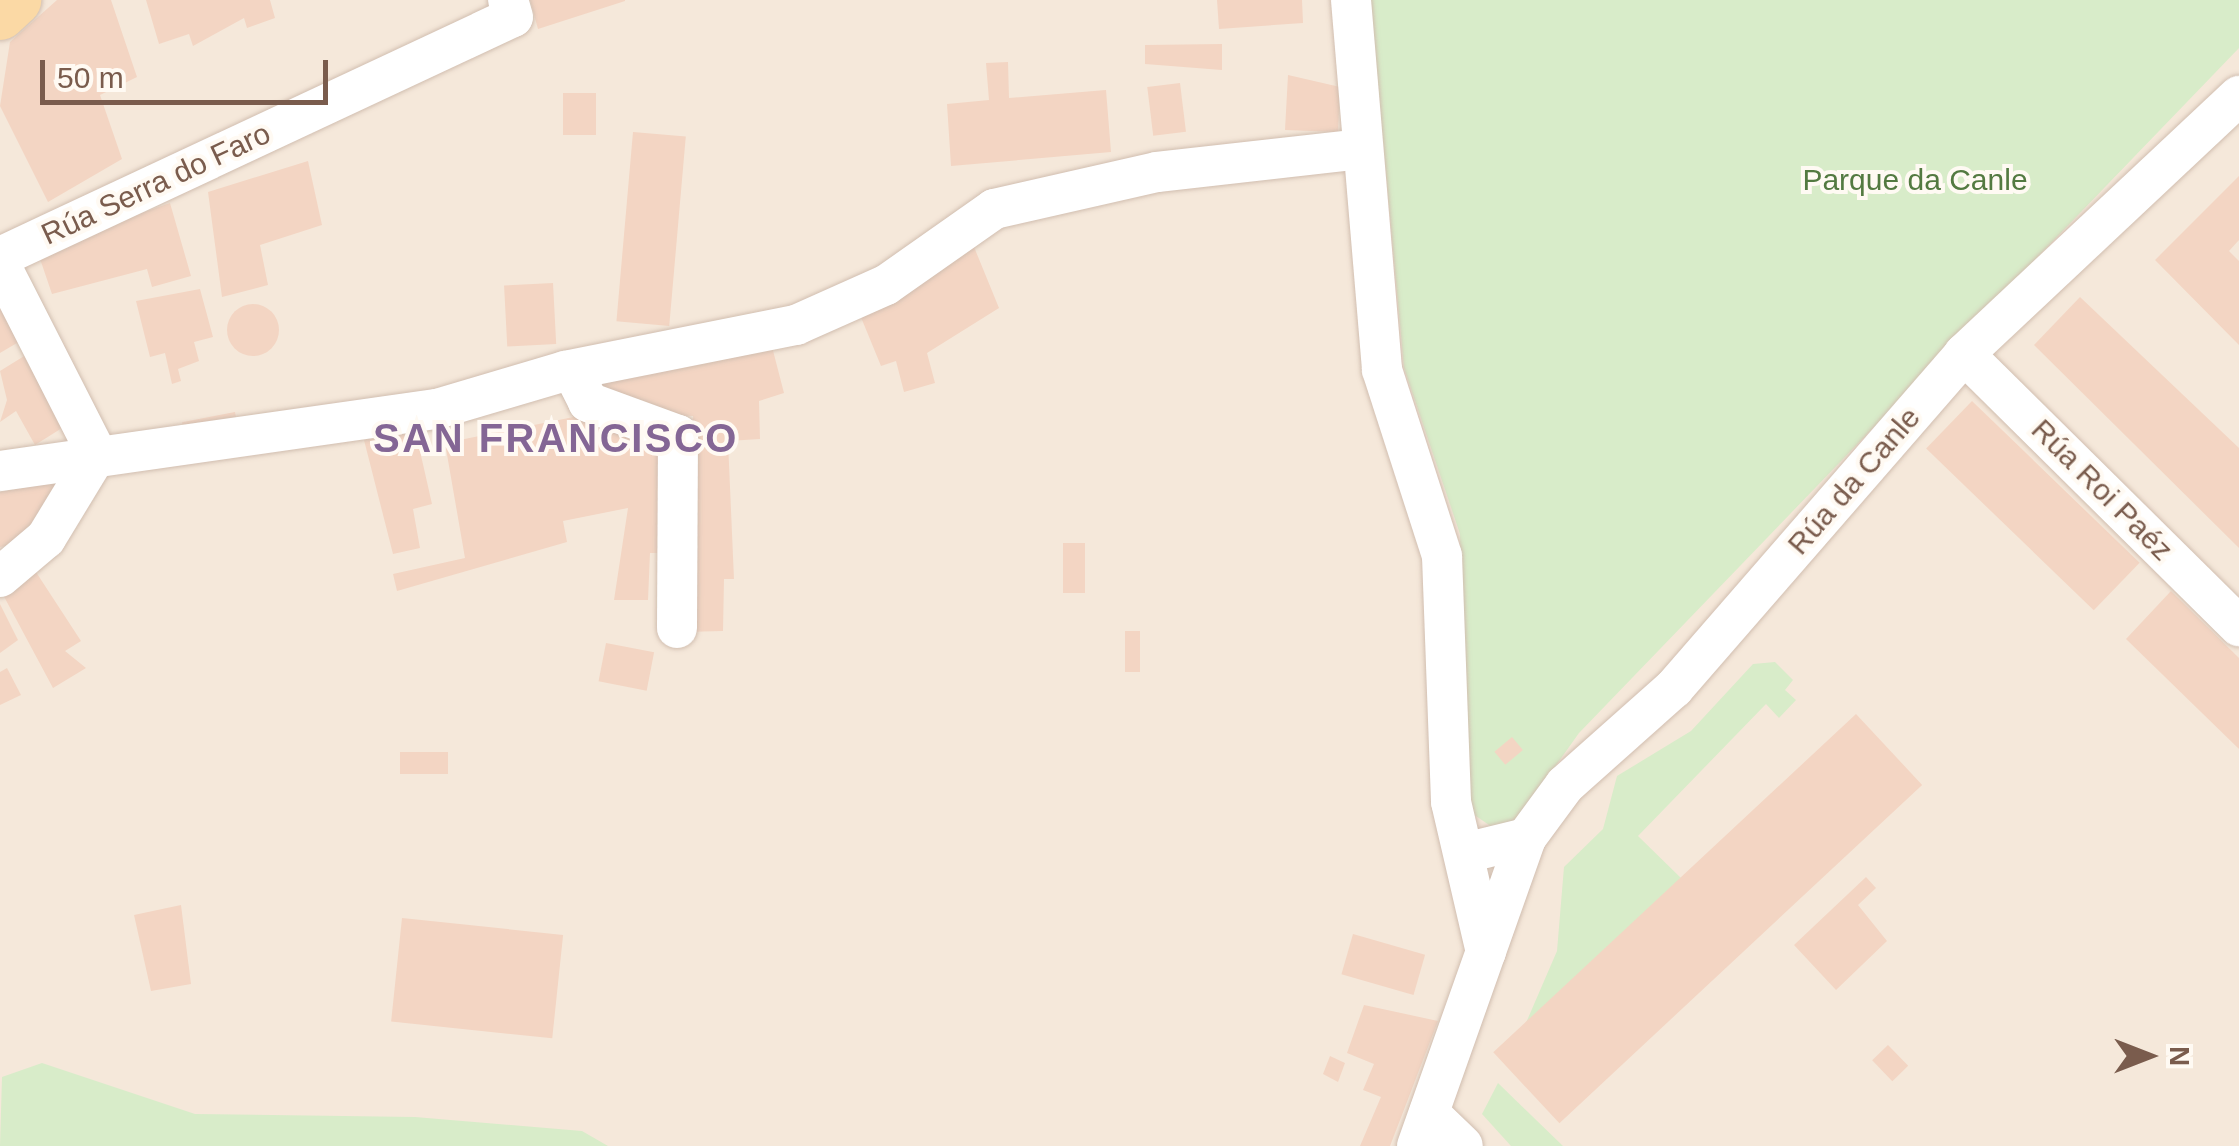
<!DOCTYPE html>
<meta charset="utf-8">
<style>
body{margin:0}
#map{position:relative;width:2239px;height:1146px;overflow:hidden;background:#fdf6ec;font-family:Arial,sans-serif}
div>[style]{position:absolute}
.residential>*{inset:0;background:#f5e8da;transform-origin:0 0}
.green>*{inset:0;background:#d8ecc9}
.building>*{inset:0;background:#f3d5c3;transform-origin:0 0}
.round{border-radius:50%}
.roads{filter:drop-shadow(0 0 2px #d1beb0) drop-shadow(0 0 2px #d1beb0)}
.minor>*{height:40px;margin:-20px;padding:0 20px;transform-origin:20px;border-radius:20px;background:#fff}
.major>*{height:52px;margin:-26px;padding:0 26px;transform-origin:26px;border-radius:26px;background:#fbd9a5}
span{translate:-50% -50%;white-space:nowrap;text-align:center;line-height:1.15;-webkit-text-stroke:8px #fffaf3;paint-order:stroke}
.park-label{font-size:30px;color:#537a41}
.street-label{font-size:30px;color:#7a5c4d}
.district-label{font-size:40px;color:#846695;font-weight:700;letter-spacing:2.5px}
.north{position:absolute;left:2099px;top:1006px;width:100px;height:100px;-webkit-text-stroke:8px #fffaf3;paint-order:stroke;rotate:90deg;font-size:28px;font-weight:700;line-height:40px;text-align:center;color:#7a5c4d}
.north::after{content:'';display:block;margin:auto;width:35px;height:45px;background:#7a5c4d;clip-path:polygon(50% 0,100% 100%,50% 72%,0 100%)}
.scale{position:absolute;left:40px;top:60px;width:288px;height:45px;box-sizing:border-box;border:5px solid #7a5c4d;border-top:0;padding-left:12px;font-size:30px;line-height:35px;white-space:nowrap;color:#7a5c4d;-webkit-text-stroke:8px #fffaf3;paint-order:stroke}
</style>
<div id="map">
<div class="residential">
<i style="left:0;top:0;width:2239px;height:1146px"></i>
</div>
<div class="green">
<i style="clip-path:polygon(1370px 0,2239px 0,2239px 48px,1579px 733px,1515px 823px,1492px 827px,1473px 814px,1463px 779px,1460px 534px,1404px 368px)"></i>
<i style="clip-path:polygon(1775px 662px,1793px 680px,1785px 690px,1796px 700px,1779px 718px,1766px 704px,1638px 836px,1682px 879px,1516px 1046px,1557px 951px,1564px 867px,1603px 829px,1617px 776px,1691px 731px,1753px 664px)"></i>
<i style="clip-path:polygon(42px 1063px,195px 1114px,415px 1117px,582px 1131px,608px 1146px,0 1146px,2px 1077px)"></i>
<i style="clip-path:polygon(1498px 1083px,1563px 1146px,1511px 1146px,1482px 1114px)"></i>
</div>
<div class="building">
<i style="clip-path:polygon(57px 0,111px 0,137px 77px,100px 95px,122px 159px,48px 202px,0 106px,10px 42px)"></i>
<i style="clip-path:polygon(146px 0,270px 0,275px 18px,247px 28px,244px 18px,193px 46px,189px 34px,159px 44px)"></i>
<i style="clip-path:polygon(530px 0,625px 0,625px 1px,538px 29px)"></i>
<i style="clip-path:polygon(1217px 0,1302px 0,1303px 23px,1219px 29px)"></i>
<i style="clip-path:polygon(1222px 44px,1222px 70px,1145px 64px,1145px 45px)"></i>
<i style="clip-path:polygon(1008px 62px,1009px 98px,1106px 90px,1111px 152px,951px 166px,947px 104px,989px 100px,986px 63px)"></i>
<i style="clip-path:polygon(1288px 75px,1340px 87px,1338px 132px,1285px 130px)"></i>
<i style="left:1180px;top:83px;width:49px;height:33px;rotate:83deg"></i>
<i style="left:563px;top:93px;width:33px;height:42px"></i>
<i style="left:633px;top:132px;width:53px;height:190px;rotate:5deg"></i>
<i style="clip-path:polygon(308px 161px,322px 225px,260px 245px,268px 285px,222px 297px,208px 192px)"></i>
<i style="clip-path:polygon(2239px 176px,2239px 240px,2229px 251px,2239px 261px,2239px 345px,2155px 260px)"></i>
<i style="clip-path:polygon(170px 203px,191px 276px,152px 287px,147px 269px,52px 294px,37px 250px)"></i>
<i style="clip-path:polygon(972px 242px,999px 308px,927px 353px,935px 383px,904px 392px,896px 361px,881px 366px,858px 310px)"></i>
<i style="left:553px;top:283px;width:61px;height:49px;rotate:87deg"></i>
<i style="clip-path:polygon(200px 289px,213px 337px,194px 342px,199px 361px,178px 369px,181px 381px,172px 384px,165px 353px,150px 357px,136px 301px)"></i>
<i style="clip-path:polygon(0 297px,22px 340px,0 353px)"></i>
<i style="clip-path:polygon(2080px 297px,2239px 448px,2239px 548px,2034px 345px)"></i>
<i class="round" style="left:227px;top:304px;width:52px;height:52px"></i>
<i style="clip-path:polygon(770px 339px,784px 393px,759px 401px,760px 439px,728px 441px,734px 579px,724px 579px,723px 631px,683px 632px,683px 558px,698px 557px,698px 545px,684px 545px,693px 416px,646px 414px,646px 402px,600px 397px,600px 371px)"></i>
<i style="clip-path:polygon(29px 353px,70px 423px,35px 445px,16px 411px,0 422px,7px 400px,0 371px)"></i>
<i style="left:1972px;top:401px;width:233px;height:66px;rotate:44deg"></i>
<i style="clip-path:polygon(613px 409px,663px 433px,674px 553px,650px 553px,648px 600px,614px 600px,628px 508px,563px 521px,567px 542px,397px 591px,393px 574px,465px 558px,445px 443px)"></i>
<i style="left:235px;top:412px;width:15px;height:54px;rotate:79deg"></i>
<i style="clip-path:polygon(415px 429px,432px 504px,413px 509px,420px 548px,393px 554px,364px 440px)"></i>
<i style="clip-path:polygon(60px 481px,26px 542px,0 547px,0 492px)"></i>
<i style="left:1063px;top:543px;width:22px;height:50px"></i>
<i style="clip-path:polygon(34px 569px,81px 641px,65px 651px,86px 668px,53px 688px,1px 591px)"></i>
<i style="clip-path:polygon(2171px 591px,2239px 658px,2239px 749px,2126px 639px)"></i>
<i style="clip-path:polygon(0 604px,18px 640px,0 653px)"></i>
<i style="left:1125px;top:631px;width:15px;height:41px"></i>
<i style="left:606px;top:643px;width:49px;height:39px;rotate:11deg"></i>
<i style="clip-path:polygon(7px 668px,21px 695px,0 705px,0 672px)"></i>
<i style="left:1856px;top:714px;width:97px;height:496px;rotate:47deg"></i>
<i style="left:1512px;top:737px;width:17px;height:23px;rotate:50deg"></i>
<i style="left:448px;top:752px;width:22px;height:48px;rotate:90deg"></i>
<i style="clip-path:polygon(1866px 877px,1876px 888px,1858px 905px,1887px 941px,1836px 990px,1794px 945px)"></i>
<i style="clip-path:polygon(181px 905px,191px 984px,151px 991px,134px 915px)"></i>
<i style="left:402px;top:918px;width:162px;height:104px;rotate:6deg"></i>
<i style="left:1353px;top:934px;width:75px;height:42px;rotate:16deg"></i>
<i style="clip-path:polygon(1364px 1005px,1438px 1021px,1390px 1146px,1360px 1146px,1381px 1097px,1363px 1090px,1374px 1064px,1347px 1053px)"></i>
<i style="left:1888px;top:1045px;width:29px;height:22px;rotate:46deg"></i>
<i style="clip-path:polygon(1330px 1056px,1345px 1063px,1338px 1082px,1323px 1074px)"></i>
</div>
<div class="roads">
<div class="minor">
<i style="left:1351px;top:0;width:371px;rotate:85.2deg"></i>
<i style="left:1382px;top:370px;width:195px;rotate:72.1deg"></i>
<i style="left:1442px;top:556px;width:246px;rotate:87.9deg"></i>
<i style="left:1451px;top:802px;width:154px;rotate:76.9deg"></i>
<i style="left:0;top:257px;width:566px;rotate:-25.07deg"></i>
<i style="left:513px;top:17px;width:18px;rotate:-106deg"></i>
<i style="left:0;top:264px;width:213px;rotate:63deg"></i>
<i style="left:1964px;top:354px;width:387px;rotate:44.7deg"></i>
<i style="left:572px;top:370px;width:36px;rotate:63deg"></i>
<i style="left:588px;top:402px;width:96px;rotate:20.1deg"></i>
<i style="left:678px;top:435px;width:193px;rotate:90.3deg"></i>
<i style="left:0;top:471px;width:441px;rotate:-8.1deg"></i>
<i style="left:437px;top:409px;width:134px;rotate:-16.5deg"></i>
<i style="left:565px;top:371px;width:236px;rotate:-11.3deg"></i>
<i style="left:796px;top:325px;width:98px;rotate:-24deg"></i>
<i style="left:886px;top:285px;width:132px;rotate:-35.1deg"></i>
<i style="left:994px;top:209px;width:167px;rotate:-12.8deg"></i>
<i style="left:1157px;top:172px;width:207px;rotate:-6.4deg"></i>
<i style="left:0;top:577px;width:60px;rotate:-40.3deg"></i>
<i style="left:46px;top:538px;width:98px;rotate:-58.7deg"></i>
<i style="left:1469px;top:852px;width:59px;rotate:-13.8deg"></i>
<i style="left:1526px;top:838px;width:66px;rotate:-53.7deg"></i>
<i style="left:1565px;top:785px;width:146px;rotate:-41.7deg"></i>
<i style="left:1674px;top:688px;width:442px;rotate:-49deg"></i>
<i style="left:1964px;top:354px;width:377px;rotate:-43.2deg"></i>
<i style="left:1429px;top:1113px;width:47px;rotate:44.1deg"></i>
<i style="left:1417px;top:1146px;width:327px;rotate:-70.5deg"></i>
</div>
<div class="major">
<i style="left:0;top:14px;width:21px;rotate:-43deg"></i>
</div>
</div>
<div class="park-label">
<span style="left:1915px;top:180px">Parque da Canle</span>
</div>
<div class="street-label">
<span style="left:156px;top:184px;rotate:-25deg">Rúa Serra do Faro</span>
<span style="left:1854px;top:481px;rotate:-49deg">Rúa da Canle</span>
<span style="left:2102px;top:490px;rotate:45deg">Rúa Roi Paéz</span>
</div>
<div class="district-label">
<span style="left:556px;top:438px">SAN FRANCISCO</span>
</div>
<div class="north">N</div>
<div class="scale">50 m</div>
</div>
